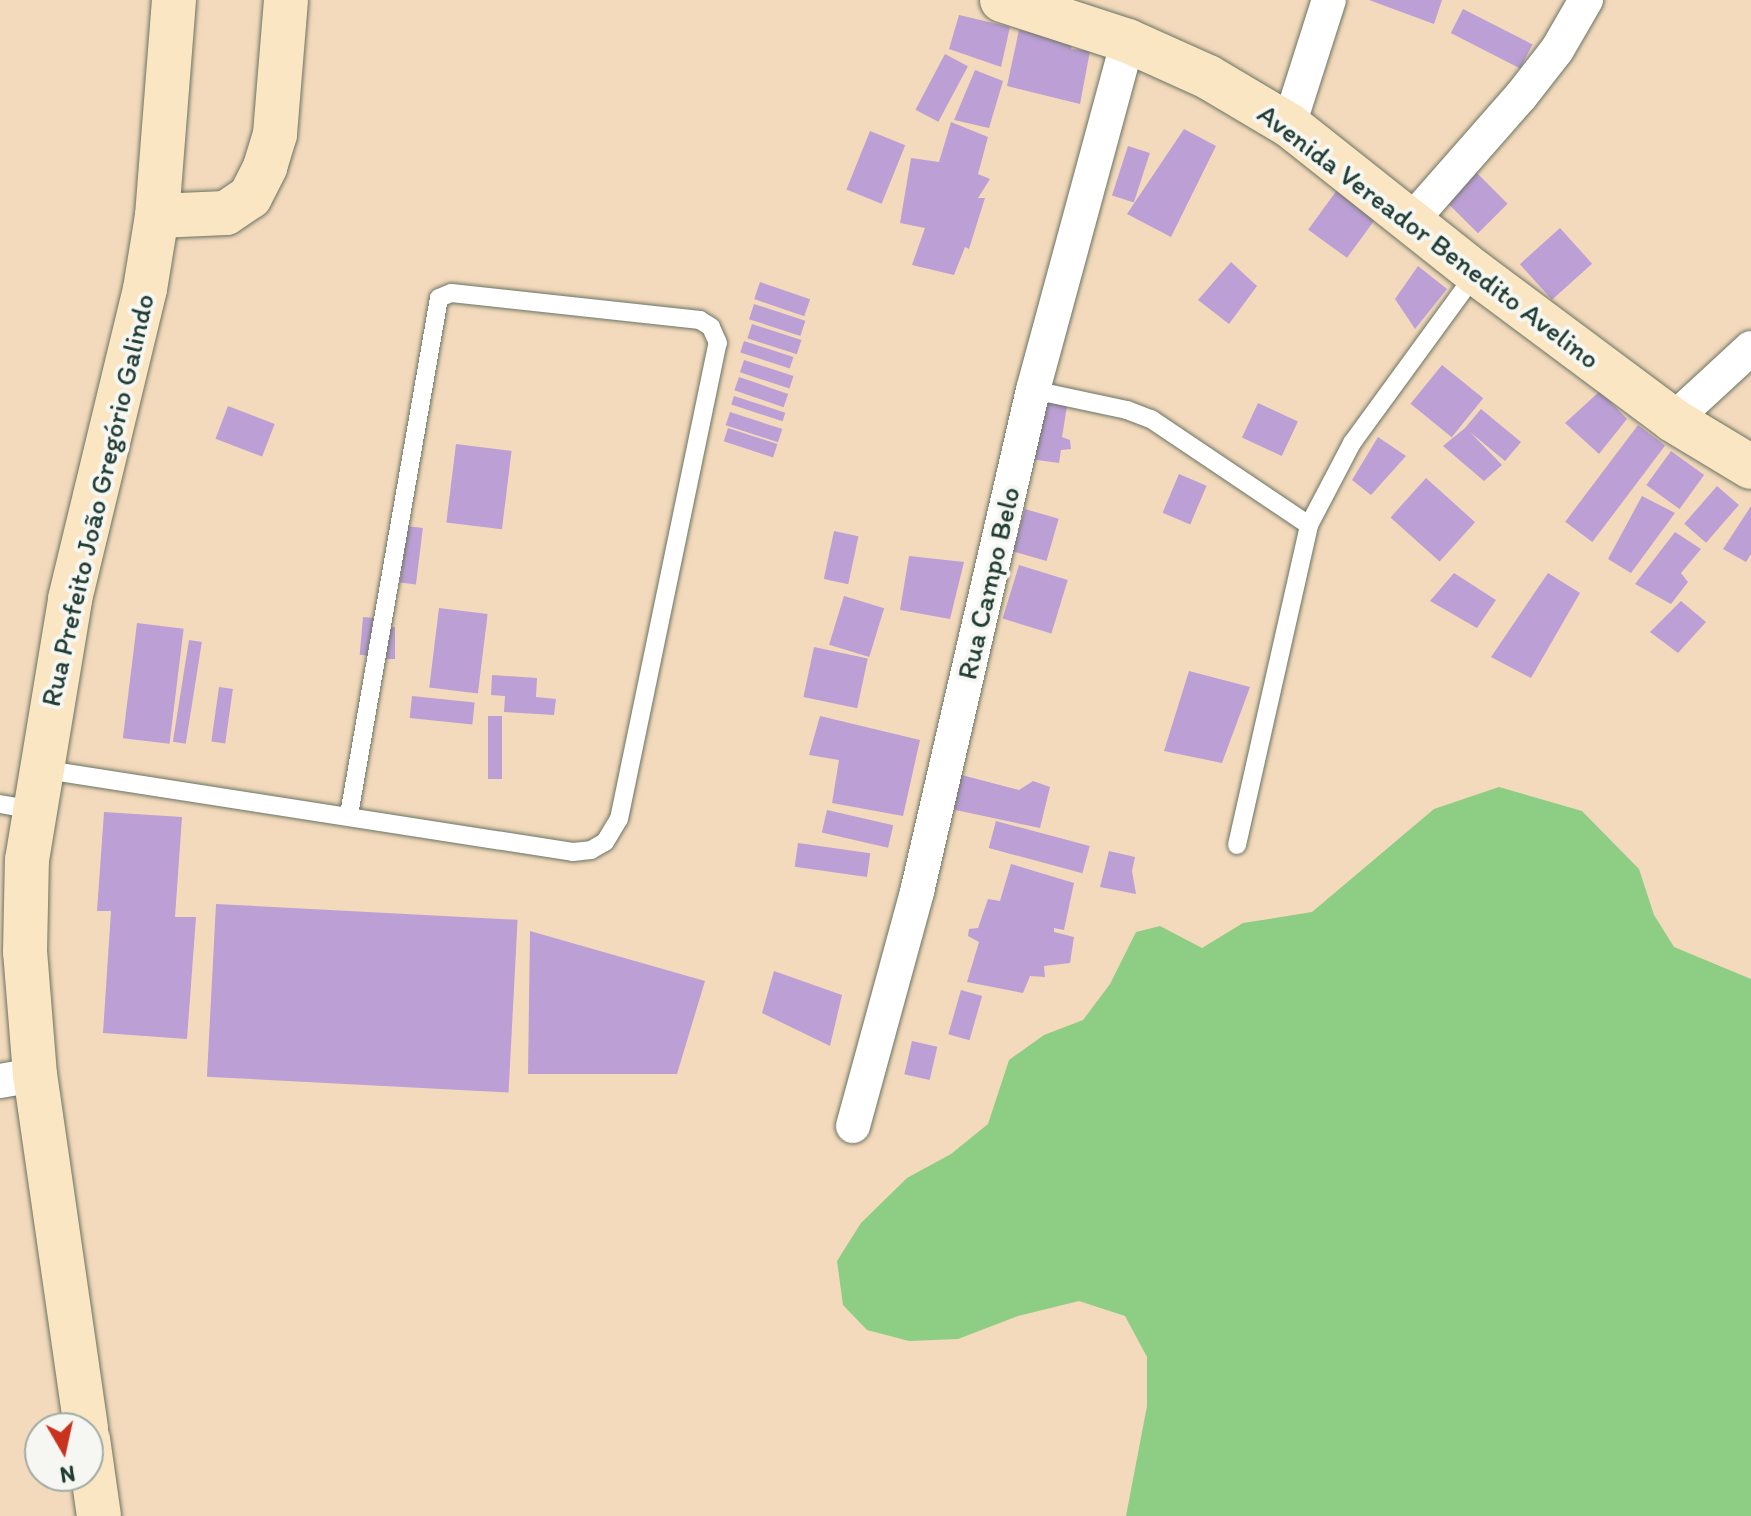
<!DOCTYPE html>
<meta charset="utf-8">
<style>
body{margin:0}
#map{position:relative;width:1751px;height:1516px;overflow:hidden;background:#f4dabc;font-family:Itim,sans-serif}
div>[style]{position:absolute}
.green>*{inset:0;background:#8dcd84}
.building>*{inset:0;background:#bc9fd5;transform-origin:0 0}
.roads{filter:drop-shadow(0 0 2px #6a7464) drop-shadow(0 0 2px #6a7464)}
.lane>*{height:18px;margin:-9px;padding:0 9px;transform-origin:9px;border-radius:9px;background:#fff}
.street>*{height:34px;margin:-17px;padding:0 17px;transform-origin:17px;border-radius:17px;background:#fff}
.secondary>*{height:44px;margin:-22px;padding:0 22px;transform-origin:22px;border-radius:22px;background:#fbe6c4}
span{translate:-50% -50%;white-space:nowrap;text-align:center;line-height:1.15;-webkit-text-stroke:8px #f6f6f2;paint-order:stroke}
.street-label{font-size:28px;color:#1f3d34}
.north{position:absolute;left:24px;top:1412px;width:80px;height:80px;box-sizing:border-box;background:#f6f6f2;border:2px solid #a0aca6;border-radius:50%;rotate:171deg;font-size:22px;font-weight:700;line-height:32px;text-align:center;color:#1f3d34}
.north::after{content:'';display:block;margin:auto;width:28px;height:36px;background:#c8321e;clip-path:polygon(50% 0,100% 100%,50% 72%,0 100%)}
</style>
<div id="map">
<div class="green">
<i style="clip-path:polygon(1499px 787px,1582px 811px,1639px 869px,1654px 915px,1674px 947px,1751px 979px,1751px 1516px,1126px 1516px,1147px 1406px,1147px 1357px,1125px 1316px,1079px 1301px,1018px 1316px,958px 1339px,909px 1341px,867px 1330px,843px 1305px,837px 1261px,861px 1223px,907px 1178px,951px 1154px,988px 1124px,1009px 1060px,1044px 1035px,1083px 1020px,1110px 984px,1136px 932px,1160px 926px,1202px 948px,1243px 923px,1312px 912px,1434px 809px)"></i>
</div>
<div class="building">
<i style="clip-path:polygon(1369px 0,1442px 0,1434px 24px)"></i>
<i style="left:1463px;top:9px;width:78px;height:27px;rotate:27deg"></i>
<i style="clip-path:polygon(959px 15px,1010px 27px,1001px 67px,949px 49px)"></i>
<i style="clip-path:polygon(1019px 30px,1073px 41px,1071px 49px,1090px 51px,1080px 104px,1007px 86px)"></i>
<i style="left:945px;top:54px;width:26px;height:63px;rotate:28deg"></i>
<i style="clip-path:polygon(975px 70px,1003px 81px,989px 128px,954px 120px)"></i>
<i style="clip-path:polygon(951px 122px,988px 137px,978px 174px,990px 179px,978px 198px,985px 198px,969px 249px,965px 247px,954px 275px,912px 265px,925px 228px,900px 223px,911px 158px,939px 162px)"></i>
<i style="clip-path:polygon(1184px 129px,1216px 146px,1171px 237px,1127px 214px)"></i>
<i style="left:870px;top:131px;width:38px;height:63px;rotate:22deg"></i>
<i style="left:1128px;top:146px;width:23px;height:52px;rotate:18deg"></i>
<i style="left:1473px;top:169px;width:49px;height:42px;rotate:45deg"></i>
<i style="left:1337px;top:190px;width:48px;height:49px;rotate:36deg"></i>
<i style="left:1560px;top:228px;width:48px;height:54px;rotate:48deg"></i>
<i style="clip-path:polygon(1231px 262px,1257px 286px,1229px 324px,1198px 300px)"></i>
<i style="clip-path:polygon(1418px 266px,1447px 289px,1415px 329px,1395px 299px)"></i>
<i style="left:760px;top:282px;width:53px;height:18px;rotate:19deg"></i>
<i style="left:754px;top:304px;width:54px;height:16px;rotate:18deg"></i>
<i style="left:752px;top:324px;width:52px;height:15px;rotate:18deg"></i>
<i style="left:744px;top:341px;width:52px;height:12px;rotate:18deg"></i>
<i style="left:744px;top:360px;width:52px;height:13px;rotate:18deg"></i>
<i style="left:1442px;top:365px;width:53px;height:50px;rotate:39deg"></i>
<i style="left:739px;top:377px;width:52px;height:14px;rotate:19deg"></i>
<i style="clip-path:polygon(1600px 391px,1627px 419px,1599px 454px,1565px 423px)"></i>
<i style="clip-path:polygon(1040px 395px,1068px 400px,1062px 437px,1070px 440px,1071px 449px,1061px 450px,1059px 463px,1030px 459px)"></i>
<i style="left:734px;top:396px;width:54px;height:9px;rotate:18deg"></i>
<i style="left:1258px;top:403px;width:44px;height:38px;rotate:25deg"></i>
<i style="left:228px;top:406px;width:50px;height:35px;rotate:21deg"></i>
<i style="clip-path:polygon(1481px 409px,1521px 442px,1505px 461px,1470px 432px,1502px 465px,1484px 481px,1443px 446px,1465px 428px)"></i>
<i style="left:730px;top:412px;width:55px;height:14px;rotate:18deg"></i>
<i style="left:1638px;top:425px;width:34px;height:121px;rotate:37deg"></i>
<i style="left:728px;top:428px;width:52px;height:14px;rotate:18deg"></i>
<i style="clip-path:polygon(1378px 437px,1406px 456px,1371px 495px,1352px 480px)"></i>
<i style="left:456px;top:444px;width:56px;height:79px;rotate:7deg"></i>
<i style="left:1671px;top:451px;width:41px;height:42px;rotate:36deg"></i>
<i style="left:1179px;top:474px;width:30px;height:42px;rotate:23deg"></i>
<i style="left:1426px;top:478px;width:66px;height:53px;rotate:42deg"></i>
<i style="left:1717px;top:486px;width:29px;height:50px;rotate:41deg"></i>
<i style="clip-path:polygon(1642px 496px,1675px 513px,1631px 573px,1608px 559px)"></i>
<i style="clip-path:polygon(1751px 506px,1751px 554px,1746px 562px,1723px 549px)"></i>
<i style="left:1025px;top:509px;width:35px;height:44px;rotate:16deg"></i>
<i style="left:407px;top:526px;width:16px;height:57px;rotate:7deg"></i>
<i style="left:834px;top:531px;width:25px;height:49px;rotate:12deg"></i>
<i style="clip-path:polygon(1675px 532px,1701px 549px,1681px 573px,1688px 582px,1671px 604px,1635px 584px)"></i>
<i style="clip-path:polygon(909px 556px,964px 562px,950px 619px,900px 610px)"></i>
<i style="left:1019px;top:565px;width:51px;height:56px;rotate:17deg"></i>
<i style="clip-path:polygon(1454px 573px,1496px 600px,1477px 628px,1430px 601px)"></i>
<i style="clip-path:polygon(1548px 573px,1580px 593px,1531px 678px,1491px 657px)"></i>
<i style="left:844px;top:596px;width:42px;height:51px;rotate:17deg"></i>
<i style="clip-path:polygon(1681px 601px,1706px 622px,1678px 653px,1650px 632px)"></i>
<i style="left:439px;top:608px;width:49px;height:80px;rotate:7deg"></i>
<i style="left:363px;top:617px;width:12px;height:38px;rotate:5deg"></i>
<i style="left:137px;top:623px;width:47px;height:116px;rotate:7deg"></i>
<i style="left:386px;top:627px;width:9px;height:32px"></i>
<i style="left:189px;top:640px;width:13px;height:103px;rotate:9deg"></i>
<i style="left:814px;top:647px;width:55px;height:51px;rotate:12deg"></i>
<i style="clip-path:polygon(1189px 671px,1250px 687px,1222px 763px,1164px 751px)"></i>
<i style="clip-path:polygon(492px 675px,537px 678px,536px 697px,556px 699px,554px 715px,504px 712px,505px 696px,491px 695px)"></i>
<i style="left:219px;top:687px;width:14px;height:55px;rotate:8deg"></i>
<i style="left:412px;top:696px;width:63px;height:22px;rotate:6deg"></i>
<i style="left:488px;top:716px;width:14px;height:63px"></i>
<i style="clip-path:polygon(820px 716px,920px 740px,903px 816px,832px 803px,839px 760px,809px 755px)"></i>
<i style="clip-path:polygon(954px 773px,1019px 790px,1033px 781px,1050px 787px,1040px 828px,946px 808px)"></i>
<i style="left:827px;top:810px;width:68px;height:23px;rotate:13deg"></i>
<i style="clip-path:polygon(104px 812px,182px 817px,175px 917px,196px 917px,187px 1039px,103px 1033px,111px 911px,97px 911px)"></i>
<i style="left:996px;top:821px;width:97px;height:28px;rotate:15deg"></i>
<i style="left:798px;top:843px;width:73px;height:24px;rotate:8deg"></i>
<i style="clip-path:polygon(1109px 851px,1135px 857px,1132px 871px,1136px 894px,1100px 887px)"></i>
<i style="clip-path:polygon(1011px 864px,1074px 883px,1064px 930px,1054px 928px,1054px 932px,1074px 937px,1070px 963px,1044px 966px,1045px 977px,1030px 976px,1023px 993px,967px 982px,979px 942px,968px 936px,969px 929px,978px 928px,988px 899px,1000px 901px)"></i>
<i style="left:216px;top:904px;width:302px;height:173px;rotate:3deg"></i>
<i style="clip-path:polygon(530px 931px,705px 981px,677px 1074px,528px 1074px)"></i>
<i style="clip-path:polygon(774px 971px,842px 995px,830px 1046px,762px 1013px)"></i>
<i style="left:961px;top:990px;width:22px;height:46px;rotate:16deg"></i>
<i style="left:912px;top:1041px;width:26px;height:34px;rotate:13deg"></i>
</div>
<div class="roads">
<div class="lane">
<i style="left:1033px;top:390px;width:96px;rotate:12deg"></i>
<i style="left:1127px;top:410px;width:26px;rotate:21deg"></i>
<i style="left:1151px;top:419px;width:190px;rotate:33.9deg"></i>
<i style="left:40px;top:769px;width:539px;rotate:8.85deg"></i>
<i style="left:573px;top:852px;width:18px;rotate:-6deg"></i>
<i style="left:591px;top:850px;width:16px;rotate:-30deg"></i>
<i style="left:605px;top:842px;width:27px;rotate:-59deg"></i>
<i style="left:619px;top:819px;width:486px;rotate:-78.3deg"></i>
<i style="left:718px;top:343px;width:17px;rotate:-114deg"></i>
<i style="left:711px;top:327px;width:13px;rotate:-148deg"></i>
<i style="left:700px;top:320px;width:250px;rotate:-173.8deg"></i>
<i style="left:451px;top:293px;width:13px;rotate:157deg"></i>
<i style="left:439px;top:298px;width:525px;rotate:99.88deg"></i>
<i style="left:0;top:804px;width:35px;rotate:10deg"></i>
<i style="left:1237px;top:845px;width:328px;rotate:-77.3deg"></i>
<i style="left:1309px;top:525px;width:93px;rotate:-62.3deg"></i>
<i style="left:1352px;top:443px;width:210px;rotate:-53.9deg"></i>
</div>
<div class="street">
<i style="left:1289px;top:125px;width:131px;rotate:-72.3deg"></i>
<i style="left:1412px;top:220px;width:165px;rotate:-48.7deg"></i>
<i style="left:1521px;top:96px;width:58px;rotate:-52deg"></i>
<i style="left:1557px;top:50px;width:58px;rotate:-59.9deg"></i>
<i style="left:1673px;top:420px;width:106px;rotate:-42.7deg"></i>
<i style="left:0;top:1081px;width:36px;rotate:-10deg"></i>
<i style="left:853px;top:1126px;width:243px;rotate:-74.7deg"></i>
<i style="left:917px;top:892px;width:515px;rotate:-76.99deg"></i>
<i style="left:1033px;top:390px;width:362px;rotate:-74.8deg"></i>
</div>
<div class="secondary">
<i style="left:1002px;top:0;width:133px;rotate:18deg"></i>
<i style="left:1128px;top:41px;width:88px;rotate:24.2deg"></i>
<i style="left:1208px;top:77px;width:94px;rotate:30.7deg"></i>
<i style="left:1289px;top:125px;width:238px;rotate:38.4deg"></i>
<i style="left:1476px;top:273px;width:246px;rotate:36.7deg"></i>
<i style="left:1673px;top:420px;width:91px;rotate:31.1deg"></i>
<i style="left:157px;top:216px;width:69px;rotate:-2.5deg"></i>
<i style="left:226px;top:213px;width:29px;rotate:-34deg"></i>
<i style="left:250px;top:197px;width:34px;rotate:-63deg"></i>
<i style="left:265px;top:167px;width:34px;rotate:-73deg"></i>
<i style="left:275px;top:134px;width:134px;rotate:-85.3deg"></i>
<i style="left:86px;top:1428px;width:357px;rotate:-98.2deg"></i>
<i style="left:35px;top:1075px;width:123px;rotate:-94.6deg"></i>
<i style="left:25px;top:952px;width:92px;rotate:-88.8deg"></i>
<i style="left:27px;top:860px;width:265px;rotate:-80.6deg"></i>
<i style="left:70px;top:599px;width:319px;rotate:-76.4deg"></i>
<i style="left:145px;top:289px;width:74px;rotate:-80.7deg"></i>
<i style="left:157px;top:216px;width:217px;rotate:-85.5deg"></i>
<i style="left:88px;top:1439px;width:78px;rotate:81.9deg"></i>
</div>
</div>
<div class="street-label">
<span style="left:1429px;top:236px;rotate:37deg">Avenida Vereador Benedito Avelino</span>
<span style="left:97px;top:500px;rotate:-77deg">Rua Prefeito João Gregório Galindo</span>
<span style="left:988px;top:583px;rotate:-77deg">Rua Campo Belo</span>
</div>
<div class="north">N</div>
</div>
